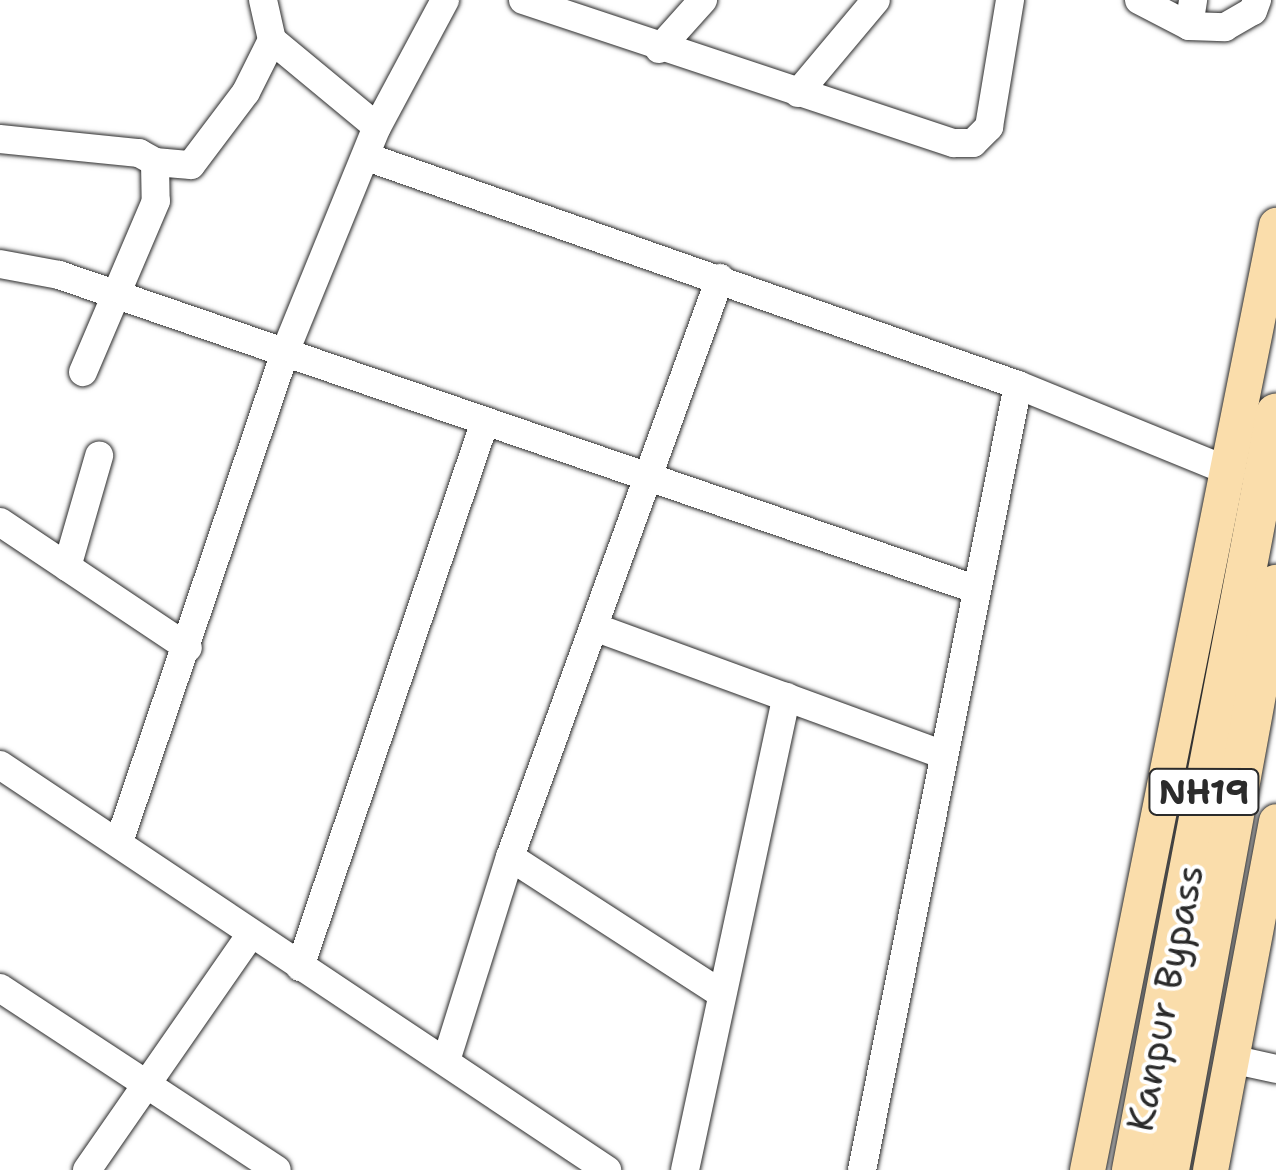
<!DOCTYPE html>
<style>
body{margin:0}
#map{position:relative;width:1276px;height:1170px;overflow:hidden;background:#fff;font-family:"Shantell Sans",sans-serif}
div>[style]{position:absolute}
.roads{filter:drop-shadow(0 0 2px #2b2b2b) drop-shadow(0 0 2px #2b2b2b)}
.minor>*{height:28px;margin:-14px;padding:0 14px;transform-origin:14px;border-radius:14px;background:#fff}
.major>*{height:35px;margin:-17.5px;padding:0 17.5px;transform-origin:17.5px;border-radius:17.5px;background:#faddab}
.highway>*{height:40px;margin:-20px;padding:0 20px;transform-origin:20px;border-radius:20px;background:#faddab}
span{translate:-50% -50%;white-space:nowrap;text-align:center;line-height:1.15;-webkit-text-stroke:8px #fff;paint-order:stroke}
.shield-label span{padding:2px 8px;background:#fff;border:2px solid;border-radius:8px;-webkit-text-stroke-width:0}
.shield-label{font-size:35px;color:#2b2b2b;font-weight:700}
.street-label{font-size:38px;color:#2b2b2b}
</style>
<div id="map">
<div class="roads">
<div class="minor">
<i style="left:263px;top:0;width:41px;rotate:77.3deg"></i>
<i style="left:272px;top:40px;width:136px;rotate:39.6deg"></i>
<i style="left:523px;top:0;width:454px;rotate:18.4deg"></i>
<i style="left:954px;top:143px;width:19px"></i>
<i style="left:973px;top:143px;width:23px;rotate:-45deg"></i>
<i style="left:989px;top:127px;width:129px;rotate:-80.6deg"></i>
<i style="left:1139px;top:0;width:56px;rotate:27.5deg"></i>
<i style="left:1189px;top:26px;width:36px;rotate:2deg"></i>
<i style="left:1225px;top:27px;width:32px;rotate:-30deg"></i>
<i style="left:1253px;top:11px;width:12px;rotate:-70deg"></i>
<i style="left:1189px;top:26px;width:26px;rotate:-81deg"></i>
<i style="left:659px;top:49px;width:66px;rotate:-48.1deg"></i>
<i style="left:798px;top:93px;width:121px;rotate:-50deg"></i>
<i style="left:0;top:139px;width:140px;rotate:5.8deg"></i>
<i style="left:139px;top:153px;width:18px;rotate:29deg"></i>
<i style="left:155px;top:162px;width:39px;rotate:89deg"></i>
<i style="left:156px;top:201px;width:186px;rotate:113.1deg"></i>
<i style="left:367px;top:157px;width:690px;rotate:19.3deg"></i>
<i style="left:1018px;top:385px;width:230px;rotate:22.2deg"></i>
<i style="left:155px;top:162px;width:36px;rotate:5deg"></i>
<i style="left:191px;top:165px;width:91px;rotate:-53deg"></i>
<i style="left:246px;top:92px;width:58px;rotate:-63.4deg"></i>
<i style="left:0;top:264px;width:60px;rotate:10.6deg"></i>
<i style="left:59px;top:275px;width:968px;rotate:18.92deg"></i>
<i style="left:0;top:522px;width:226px;rotate:33.8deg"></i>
<i style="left:67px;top:567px;width:116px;rotate:-73.9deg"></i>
<i style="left:594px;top:627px;width:370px;rotate:20.1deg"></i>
<i style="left:0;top:765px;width:730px;rotate:33.71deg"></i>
<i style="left:119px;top:842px;width:517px;rotate:-71.28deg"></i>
<i style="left:285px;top:352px;width:243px;rotate:-67.8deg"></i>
<i style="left:377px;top:127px;width:144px;rotate:-61.8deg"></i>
<i style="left:510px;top:857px;width:249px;rotate:32.9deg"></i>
<i style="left:300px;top:967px;width:576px;rotate:-71.28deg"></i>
<i style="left:0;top:988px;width:331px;rotate:33.3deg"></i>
<i style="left:1231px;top:1059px;width:46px;rotate:12.5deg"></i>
<i style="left:446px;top:1061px;width:214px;rotate:-72.6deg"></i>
<i style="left:510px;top:857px;width:616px;rotate:-70.06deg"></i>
<i style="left:87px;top:1170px;width:287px;rotate:-55.2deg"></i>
<i style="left:685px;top:1170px;width:484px;rotate:-77.9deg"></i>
<i style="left:862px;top:1170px;width:800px;rotate:-78.76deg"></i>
</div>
<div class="major">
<i style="left:1087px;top:1170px;width:964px;rotate:-78.69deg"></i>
<i style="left:1210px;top:1170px;width:355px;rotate:-79.3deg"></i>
</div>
<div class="highway">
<i style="left:1132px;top:1170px;width:770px;rotate:-79.22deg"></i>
<i style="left:1169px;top:1170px;width:595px;rotate:-79.63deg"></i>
</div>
</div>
<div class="shield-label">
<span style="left:1204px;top:792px">NH19</span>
</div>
<div class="street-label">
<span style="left:1165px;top:998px;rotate:-79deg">Kanpur Bypass</span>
</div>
</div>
